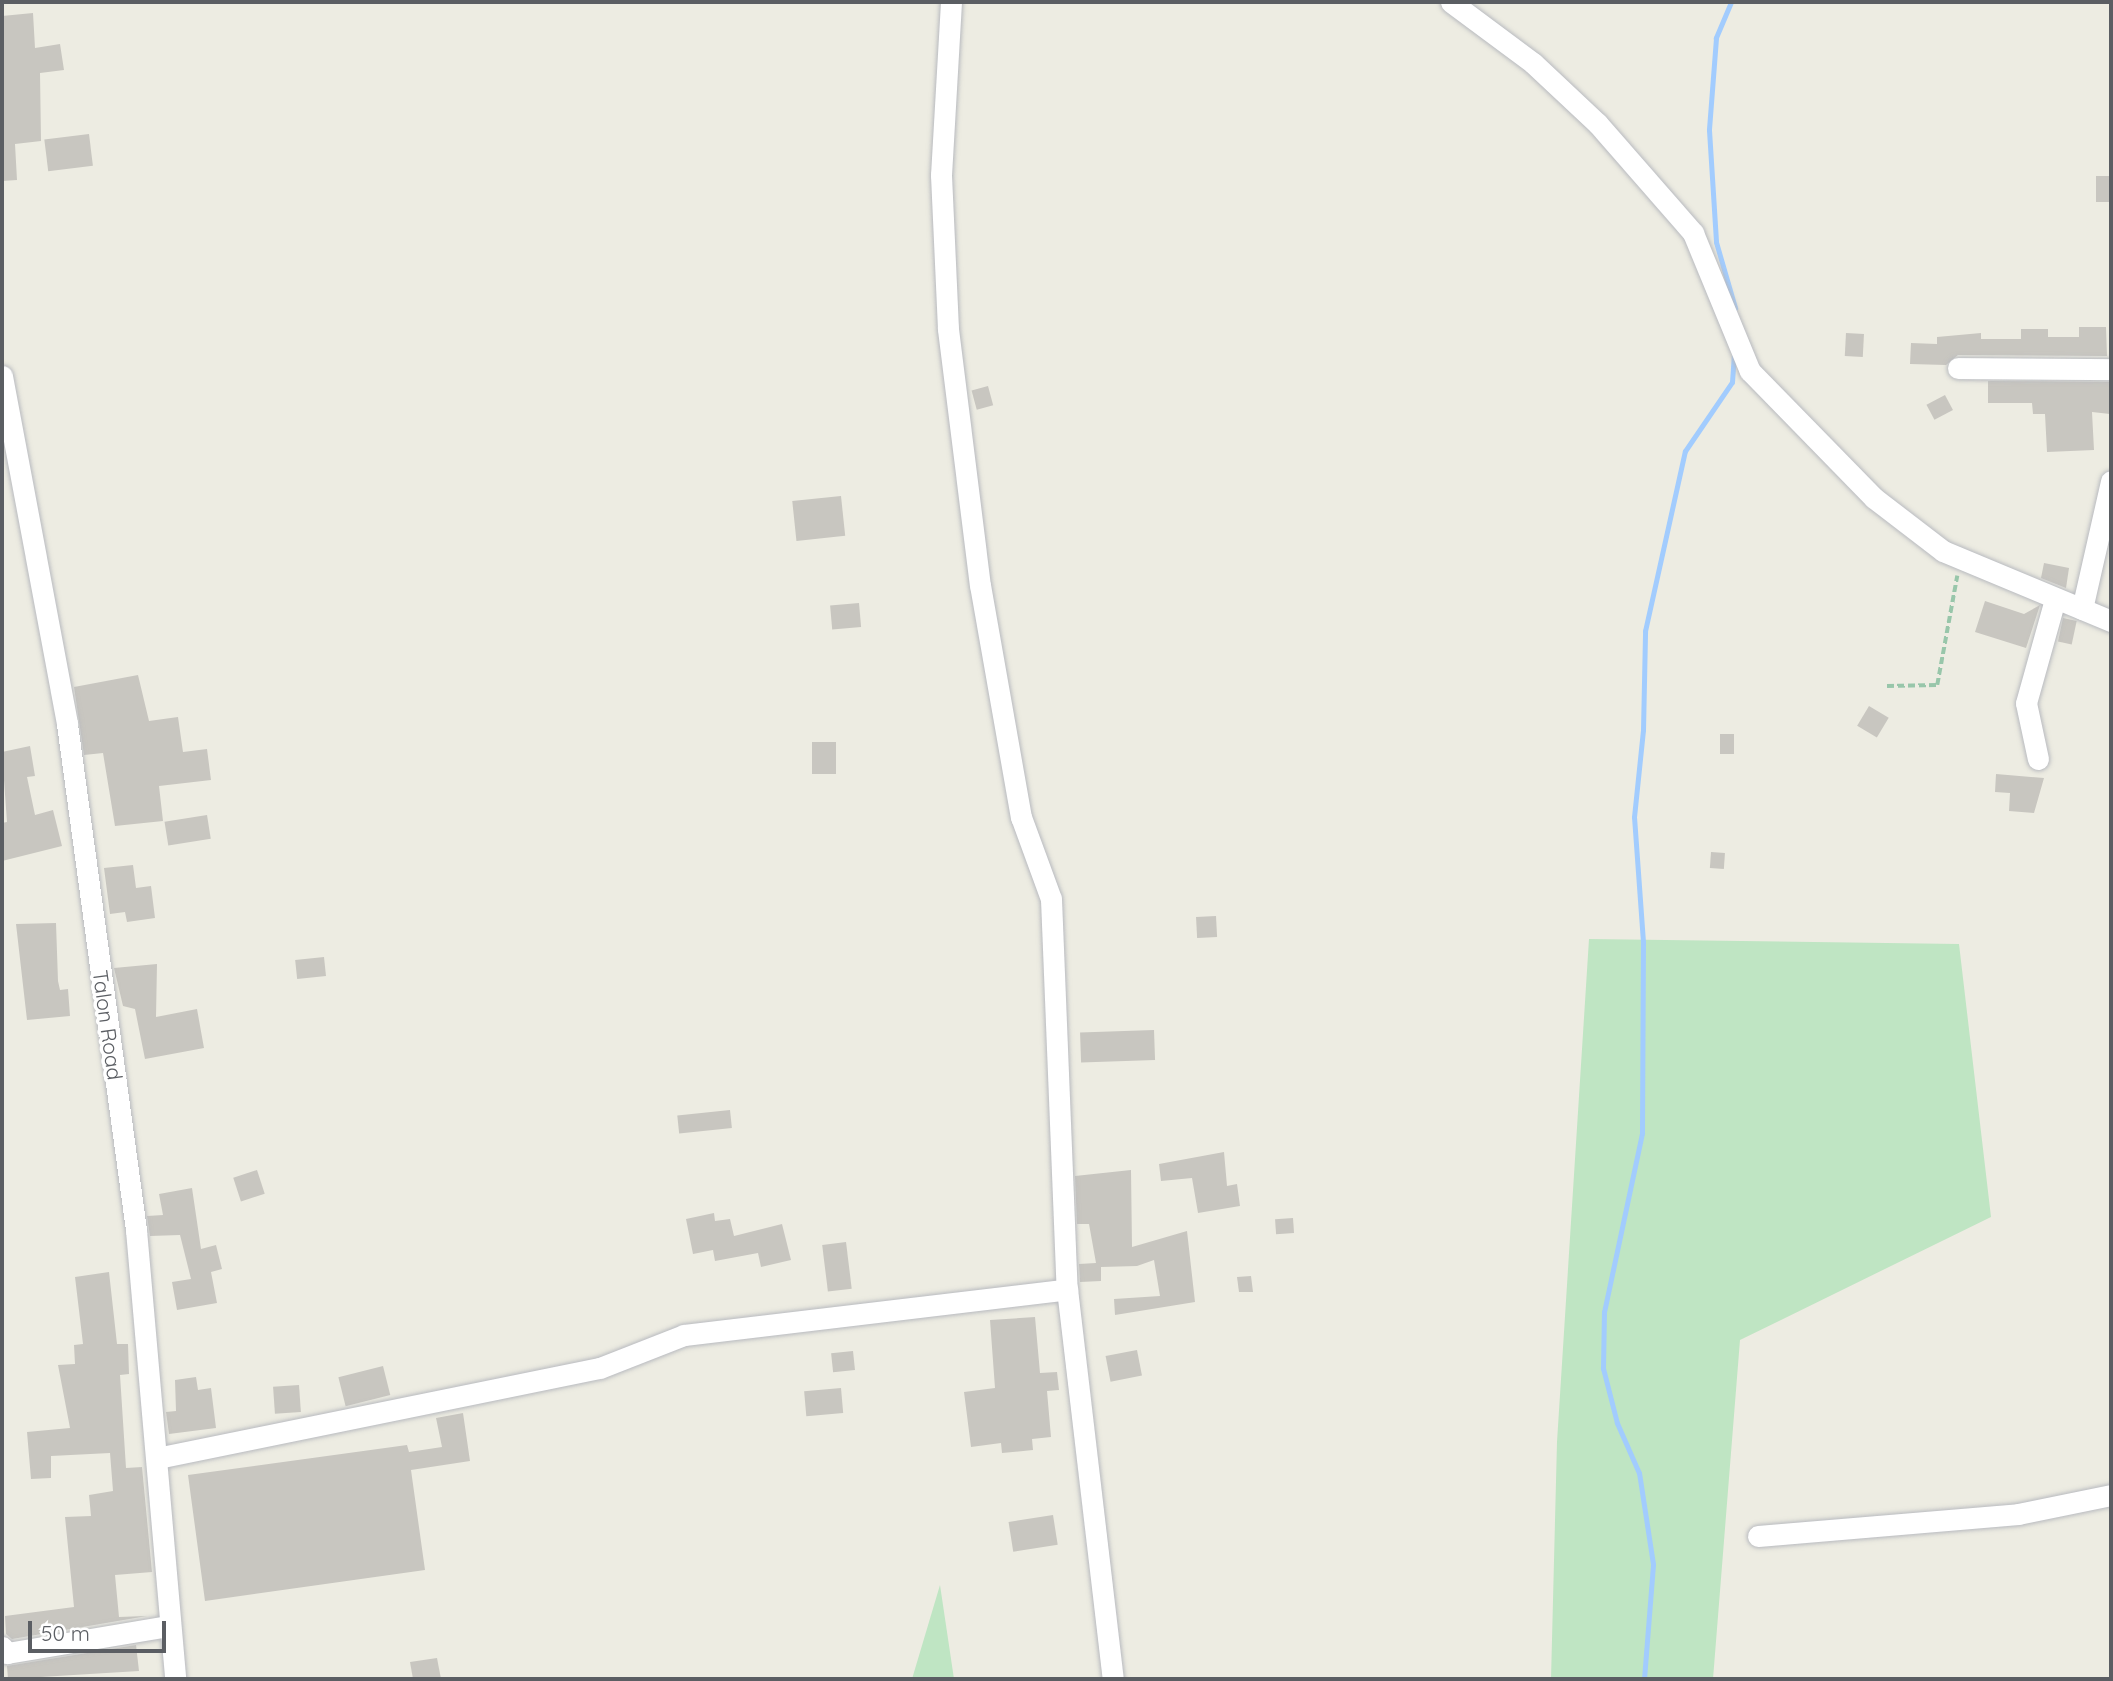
<!DOCTYPE html>
<style>
body{margin:0}
#map{position:relative;width:2113px;height:1681px;overflow:hidden;background:#edece2;font-family:Quicksand,sans-serif}
div>[style]{position:absolute}
.green>*{inset:0;background:#bfe5c3}
.stream>*{height:5px;margin:-2.5px;padding:0 2.5px;transform-origin:2.5px;border-radius:2.5px;background:#a2ccfe}
.building>*{inset:0;background:#c8c6c0;transform-origin:0 0}
.path>*{height:3.5px;margin-top:-1.75px;transform-origin:0;background:repeating-linear-gradient(90deg,#98c6aa 0 7px,transparent 0 10.5px)}
.roads{filter:drop-shadow(0 0 2px #b8babf) drop-shadow(0 0 2px #b8babf)}
.minor>*{height:21px;margin:-10.5px;padding:0 10.5px;transform-origin:10.5px;border-radius:10.5px;background:#fff}
span{translate:-50% -50%;white-space:nowrap;text-align:center;line-height:1.15;-webkit-text-stroke:7px #fff;paint-order:stroke}
.street-label{font-size:21px;color:#5b5e63}
.frame{position:absolute;inset:0;border:4px solid #5b5e63;pointer-events:none}
.scale{position:absolute;left:28px;top:1621px;width:138px;height:32px;box-sizing:border-box;border:4px solid #5b5e63;border-top:0;padding-left:9px;font-size:21px;line-height:24px;white-space:nowrap;color:#5b5e63;-webkit-text-stroke:5px #fff;paint-order:stroke}
</style>
<div id="map">
<div class="green">
<i style="clip-path:polygon(1589px 939px,1959px 944px,1991px 1217px,1740px 1340px,1713px 1679px,1551px 1679px,1557px 1442px)"></i>
<i style="clip-path:polygon(940px 1585px,954px 1679px,912px 1679px)"></i>
</div>
<div class="stream">
<i style="left:1731px;top:2px;width:39px;rotate:113deg"></i>
<i style="left:1716px;top:38px;width:92px;rotate:94.4deg"></i>
<i style="left:1709px;top:130px;width:112px;rotate:86.4deg"></i>
<i style="left:1716px;top:242px;width:69px;rotate:73.9deg"></i>
<i style="left:1644px;top:1679px;width:115px;rotate:-85.5deg"></i>
<i style="left:1653px;top:1564px;width:92px;rotate:-98.7deg"></i>
<i style="left:1639px;top:1473px;width:55px;rotate:-113.7deg"></i>
<i style="left:1617px;top:1423px;width:57px;rotate:-104.3deg"></i>
<i style="left:1603px;top:1368px;width:56px;rotate:-89deg"></i>
<i style="left:1604px;top:1312px;width:183px;rotate:-78deg"></i>
<i style="left:1642px;top:1133px;width:191px;rotate:-89.7deg"></i>
<i style="left:1643px;top:942px;width:125px;rotate:-94.1deg"></i>
<i style="left:1634px;top:817px;width:87px;rotate:-84.1deg"></i>
<i style="left:1643px;top:730px;width:99px;rotate:-88.8deg"></i>
<i style="left:1645px;top:631px;width:184px;rotate:-77.5deg"></i>
<i style="left:1685px;top:451px;width:83px;rotate:-55.7deg"></i>
<i style="left:1732px;top:382px;width:30px;rotate:-86deg"></i>
</div>
<div class="building">
<i style="clip-path:polygon(33px 13px,35px 48px,60px 44px,64px 70px,40px 73px,41px 141px,15px 144px,17px 180px,2px 181px,2px 16px)"></i>
<i style="left:89px;top:134px;width:32px;height:45px;rotate:83deg"></i>
<i style="left:2096px;top:176px;width:15px;height:26px"></i>
<i style="clip-path:polygon(2079px 327px,2106px 327px,2107px 356px,1958px 355px,1946px 365px,1910px 364px,1911px 343px,1937px 344px,1937px 337px,1981px 333px,1981px 339px,2021px 339px,2021px 329px,2048px 329px,2048px 337px,2079px 337px)"></i>
<i style="left:1846px;top:333px;width:18px;height:23px;rotate:3deg"></i>
<i style="clip-path:polygon(1988px 381px,2111px 382px,2110px 414px,2092px 412px,2094px 450px,2047px 452px,2045px 414px,2033px 414px,2032px 403px,1988px 403px)"></i>
<i style="left:988px;top:386px;width:20px;height:17px;rotate:75deg"></i>
<i style="left:1945px;top:395px;width:17px;height:21px;rotate:62deg"></i>
<i style="left:841px;top:496px;width:40px;height:49px;rotate:84deg"></i>
<i style="clip-path:polygon(2044px 563px,2069px 568px,2066px 588px,2041px 578px)"></i>
<i style="clip-path:polygon(1985px 601px,2024px 614px,2040px 605px,2026px 648px,1975px 632px)"></i>
<i style="left:859px;top:603px;width:24px;height:29px;rotate:85deg"></i>
<i style="left:2063px;top:618px;width:14px;height:24px;rotate:12deg"></i>
<i style="clip-path:polygon(138px 675px,149px 721px,178px 717px,183px 752px,207px 749px,211px 780px,159px 786px,163px 821px,115px 826px,103px 753px,84px 755px,74px 687px)"></i>
<i style="left:1869px;top:706px;width:23px;height:23px;rotate:31deg"></i>
<i style="left:1720px;top:734px;width:14px;height:20px"></i>
<i style="left:836px;top:742px;width:32px;height:24px;rotate:90deg"></i>
<i style="clip-path:polygon(30px 746px,35px 776px,27px 777px,35px 815px,53px 810px,62px 846px,2px 861px,2px 823px,7px 822px,2px 752px)"></i>
<i style="clip-path:polygon(1996px 774px,2044px 778px,2034px 813px,2009px 811px,2010px 793px,1995px 792px)"></i>
<i style="left:207px;top:815px;width:24px;height:43px;rotate:81deg"></i>
<i style="left:1711px;top:852px;width:14px;height:16px;rotate:4deg"></i>
<i style="clip-path:polygon(133px 865px,136px 888px,151px 886px,155px 918px,127px 922px,125px 912px,110px 914px,104px 868px)"></i>
<i style="left:1216px;top:916px;width:21px;height:20px;rotate:87deg"></i>
<i style="clip-path:polygon(56px 923px,58px 981px,60px 990px,68px 989px,70px 1016px,27px 1020px,16px 924px)"></i>
<i style="left:324px;top:957px;width:19px;height:29px;rotate:84deg"></i>
<i style="clip-path:polygon(157px 964px,156px 1017px,197px 1009px,204px 1048px,145px 1059px,135px 1009px,123px 1006px,114px 968px)"></i>
<i style="left:1154px;top:1030px;width:30px;height:74px;rotate:88deg"></i>
<i style="left:730px;top:1110px;width:18px;height:53px;rotate:84deg"></i>
<i style="clip-path:polygon(1224px 1152px,1227px 1186px,1237px 1184px,1240px 1206px,1198px 1213px,1192px 1178px,1161px 1181px,1159px 1164px)"></i>
<i style="left:257px;top:1170px;width:25px;height:25px;rotate:72deg"></i>
<i style="clip-path:polygon(1131px 1170px,1132px 1247px,1187px 1231px,1195px 1302px,1115px 1315px,1114px 1299px,1160px 1296px,1154px 1260px,1137px 1266px,1101px 1267px,1101px 1281px,1080px 1282px,1079px 1264px,1096px 1263px,1089px 1224px,1077px 1224px,1075px 1176px)"></i>
<i style="clip-path:polygon(192px 1188px,201px 1249px,216px 1245px,222px 1269px,211px 1272px,217px 1303px,177px 1310px,172px 1282px,191px 1279px,180px 1235px,150px 1236px,147px 1216px,163px 1215px,159px 1194px)"></i>
<i style="clip-path:polygon(714px 1213px,715px 1221px,730px 1219px,734px 1236px,782px 1224px,791px 1260px,761px 1267px,758px 1253px,715px 1261px,713px 1250px,693px 1254px,686px 1219px)"></i>
<i style="left:1293px;top:1218px;width:15px;height:18px;rotate:86deg"></i>
<i style="left:846px;top:1242px;width:47px;height:24px;rotate:83deg"></i>
<i style="clip-path:polygon(109px 1272px,117px 1344px,128px 1344px,129px 1374px,120px 1375px,126px 1468px,142px 1467px,152px 1572px,115px 1575px,119px 1617px,147px 1616px,12px 1639px,6px 1634px,5px 1616px,74px 1607px,65px 1517px,91px 1516px,89px 1495px,113px 1491px,110px 1453px,51px 1456px,51px 1478px,31px 1479px,27px 1432px,70px 1428px,58px 1365px,75px 1364px,74px 1345px,83px 1344px,75px 1277px)"></i>
<i style="clip-path:polygon(1251px 1276px,1253px 1292px,1239px 1292px,1237px 1277px)"></i>
<i style="clip-path:polygon(1035px 1317px,1040px 1373px,1057px 1372px,1059px 1390px,1047px 1391px,1051px 1437px,1032px 1439px,1033px 1450px,1002px 1453px,1001px 1443px,971px 1447px,964px 1392px,995px 1388px,990px 1320px)"></i>
<i style="left:1137px;top:1350px;width:26px;height:32px;rotate:79deg"></i>
<i style="left:853px;top:1351px;width:19px;height:22px;rotate:84deg"></i>
<i style="left:383px;top:1366px;width:30px;height:46px;rotate:76deg"></i>
<i style="clip-path:polygon(196px 1377px,198px 1390px,211px 1388px,216px 1428px,169px 1434px,166px 1412px,176px 1411px,175px 1380px)"></i>
<i style="left:299px;top:1385px;width:27px;height:26px;rotate:86deg"></i>
<i style="left:841px;top:1388px;width:25px;height:37px;rotate:85deg"></i>
<i style="clip-path:polygon(463px 1413px,470px 1461px,411px 1470px,425px 1570px,205px 1601px,188px 1475px,407px 1445px,409px 1452px,442px 1447px,436px 1418px)"></i>
<i style="left:1053px;top:1515px;width:30px;height:45px;rotate:81deg"></i>
<i style="clip-path:polygon(136px 1645px,139px 1671px,8px 1679px,7px 1666px)"></i>
<i style="clip-path:polygon(437px 1658px,441px 1679px,413px 1679px,410px 1662px)"></i>
</div>
<div class="path">
<i style="left:1887px;top:686px;width:50px;rotate:-1.1deg"></i>
<i style="left:1937px;top:685px;width:111px;rotate:-79.6deg"></i>
</div>
<div class="roads">
<div class="minor">
<i style="left:951px;top:2px;width:173px;rotate:93.3deg"></i>
<i style="left:941px;top:175px;width:154px;rotate:87.4deg"></i>
<i style="left:948px;top:329px;width:258px;rotate:82.9deg"></i>
<i style="left:980px;top:585px;width:236px;rotate:80deg"></i>
<i style="left:1021px;top:817px;width:87px;rotate:69.9deg"></i>
<i style="left:1051px;top:899px;width:390px;rotate:87.7deg"></i>
<i style="left:1067px;top:1289px;width:393px;rotate:83.3deg"></i>
<i style="left:1451px;top:2px;width:102px;rotate:36.6deg"></i>
<i style="left:1533px;top:63px;width:89px;rotate:43.2deg"></i>
<i style="left:1598px;top:124px;width:145px;rotate:48.9deg"></i>
<i style="left:1693px;top:233px;width:149px;rotate:67.6deg"></i>
<i style="left:1750px;top:371px;width:177px;rotate:45.7deg"></i>
<i style="left:1874px;top:498px;width:87px;rotate:37.5deg"></i>
<i style="left:1943px;top:551px;width:182px;rotate:22.6deg"></i>
<i style="left:1958px;top:368px;width:153px;rotate:0.4deg"></i>
<i style="left:2px;top:376px;width:354px;rotate:79.4deg"></i>
<i style="left:67px;top:724px;width:511px;rotate:82.23deg"></i>
<i style="left:136px;top:1230px;width:451px;rotate:85deg"></i>
<i style="left:2082px;top:609px;width:131px;rotate:-77.2deg"></i>
<i style="left:2038px;top:759px;width:57px;rotate:-102.1deg"></i>
<i style="left:2026px;top:703px;width:108px;rotate:-74.4deg"></i>
<i style="left:157px;top:1458px;width:452px;rotate:-11.5deg"></i>
<i style="left:600px;top:1368px;width:90px;rotate:-21.4deg"></i>
<i style="left:684px;top:1335px;width:386px;rotate:-6.8deg"></i>
<i style="left:1758px;top:1536px;width:261px;rotate:-4.8deg"></i>
<i style="left:2018px;top:1514px;width:95px;rotate:-11.5deg"></i>
<i style="left:2px;top:1647px;width:8px;rotate:50deg"></i>
<i style="left:7px;top:1653px;width:164px;rotate:-9.5deg"></i>
</div>
</div>
<div class="street-label">
<span style="left:108px;top:1025px;rotate:82deg">Talon Road</span>
</div>
<div class="frame"></div>
<div class="scale">50 m</div>
</div>
